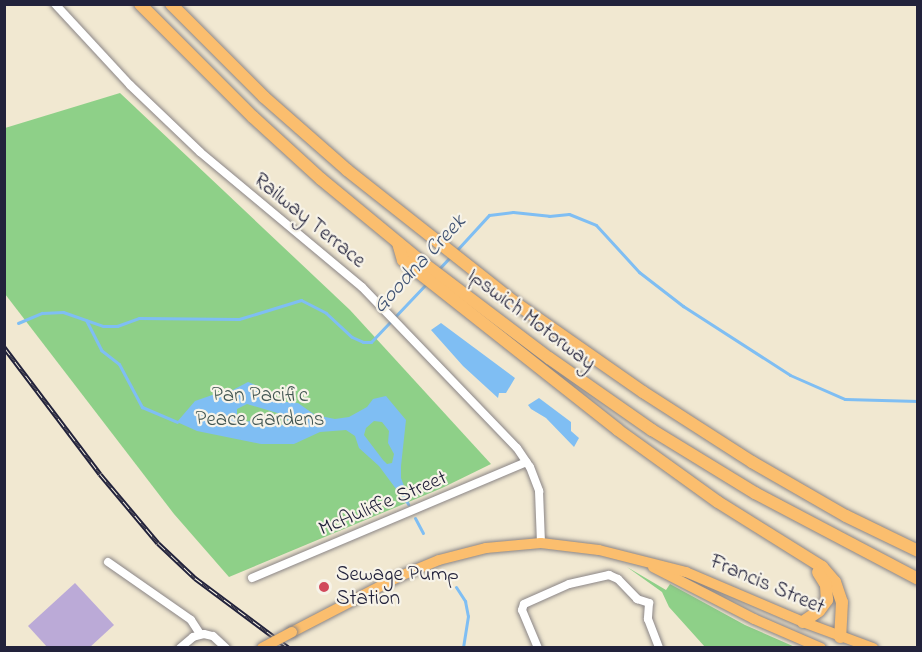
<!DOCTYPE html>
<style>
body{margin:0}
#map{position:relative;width:922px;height:652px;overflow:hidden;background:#f1e8d1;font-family:"Indie Flower",sans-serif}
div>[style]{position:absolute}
.green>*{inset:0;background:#8ed088}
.water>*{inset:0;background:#7fbef3}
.stream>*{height:3px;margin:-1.5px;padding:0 1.5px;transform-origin:1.5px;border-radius:1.5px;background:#7fbef3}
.building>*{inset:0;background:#bbaad7}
.roads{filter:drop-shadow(0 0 2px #8a8586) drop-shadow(0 0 2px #8a8586)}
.minor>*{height:8px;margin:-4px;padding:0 4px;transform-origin:4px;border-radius:4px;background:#fff}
.major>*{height:10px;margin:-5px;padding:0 5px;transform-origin:5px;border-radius:5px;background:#fbbe6e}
.highway>*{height:12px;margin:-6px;padding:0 6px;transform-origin:6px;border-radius:6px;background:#fbbe6e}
.rail>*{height:5px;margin-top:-2.5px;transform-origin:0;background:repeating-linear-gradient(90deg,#f7f3e8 0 9px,#22223b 0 18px);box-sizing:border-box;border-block:2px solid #22223b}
.bridges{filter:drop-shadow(0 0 2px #8a8586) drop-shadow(0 0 2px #8a8586)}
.major-bridge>*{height:10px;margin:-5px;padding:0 5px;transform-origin:5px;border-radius:5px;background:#fbbe6e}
.dots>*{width:16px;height:16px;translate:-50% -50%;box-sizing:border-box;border:3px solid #f7f3e8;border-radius:50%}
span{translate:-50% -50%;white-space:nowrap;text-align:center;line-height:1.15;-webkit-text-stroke:4.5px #f7f3e8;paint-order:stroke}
.street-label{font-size:21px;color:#22223b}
.park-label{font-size:21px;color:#425652}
.poi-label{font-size:21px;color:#22223b}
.left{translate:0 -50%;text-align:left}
.water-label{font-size:22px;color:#3e5172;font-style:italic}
.frame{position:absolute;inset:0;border:6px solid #22223b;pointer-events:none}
</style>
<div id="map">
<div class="green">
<i style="clip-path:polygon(120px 93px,350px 310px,491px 464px,442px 488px,229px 577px,174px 514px,5px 294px,5px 128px)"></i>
<i style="clip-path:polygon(627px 567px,666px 590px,670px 584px,745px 625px,795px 647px,705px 647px,669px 607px,662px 592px)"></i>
</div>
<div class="water">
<i style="clip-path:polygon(441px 323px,515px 378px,506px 393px,499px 393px,498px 398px,463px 366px,431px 330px)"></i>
<i style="clip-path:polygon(evenodd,248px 382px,258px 386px,264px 400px,298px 403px,315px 415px,335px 419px,349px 417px,367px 407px,373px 399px,386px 396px,406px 420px,401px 466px,401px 478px,407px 494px,402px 497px,379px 466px,359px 448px,355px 436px,346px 430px,320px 432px,294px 444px,261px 444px,197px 431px,177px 422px,195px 401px,218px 393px,227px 393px,248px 382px,247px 404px,284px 415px,288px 421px,287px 424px,280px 425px,257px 420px,244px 422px,237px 415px,237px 409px,247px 404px,248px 382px,374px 421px,382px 422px,389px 431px,388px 443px,394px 454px,392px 463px,387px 464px,383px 460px,364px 435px,366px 428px,374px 421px)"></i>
<i style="clip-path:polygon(539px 398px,571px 422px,571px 431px,579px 438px,574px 447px,546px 418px,531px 409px,528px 405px)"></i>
</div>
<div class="stream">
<i style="left:456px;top:251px;width:49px;rotate:-47.5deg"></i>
<i style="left:489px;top:215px;width:24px;rotate:-7deg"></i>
<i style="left:513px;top:212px;width:36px;rotate:6deg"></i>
<i style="left:549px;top:216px;width:20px;rotate:-6deg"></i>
<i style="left:569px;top:214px;width:29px;rotate:22deg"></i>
<i style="left:596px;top:225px;width:64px;rotate:47.5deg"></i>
<i style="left:639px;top:272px;width:56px;rotate:37.7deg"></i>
<i style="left:683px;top:306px;width:127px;rotate:32.8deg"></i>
<i style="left:790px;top:375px;width:60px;rotate:23.6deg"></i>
<i style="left:845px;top:399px;width:73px;rotate:1.6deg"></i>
<i style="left:437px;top:271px;width:21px;rotate:-47deg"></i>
<i style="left:86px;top:320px;width:34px;rotate:63deg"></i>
<i style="left:101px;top:350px;width:23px;rotate:38deg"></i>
<i style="left:119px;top:364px;width:49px;rotate:61.9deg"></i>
<i style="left:142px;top:407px;width:38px;rotate:23deg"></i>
<i style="left:18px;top:323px;width:26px;rotate:-23deg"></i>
<i style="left:42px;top:313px;width:21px;rotate:-3deg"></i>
<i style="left:63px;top:312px;width:42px;rotate:19.3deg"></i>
<i style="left:103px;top:326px;width:14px"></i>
<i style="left:117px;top:326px;width:23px;rotate:-20deg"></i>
<i style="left:139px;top:318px;width:100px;rotate:0.6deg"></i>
<i style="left:239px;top:319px;width:65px;rotate:-17deg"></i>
<i style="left:301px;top:300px;width:28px;rotate:27deg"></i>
<i style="left:326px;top:313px;width:35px;rotate:43deg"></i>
<i style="left:352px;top:337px;width:12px;rotate:24deg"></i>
<i style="left:363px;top:342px;width:8px"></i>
<i style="left:371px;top:342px;width:81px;rotate:-46.5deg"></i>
<i style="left:402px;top:493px;width:13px;rotate:61deg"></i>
<i style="left:415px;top:518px;width:17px;rotate:62deg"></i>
<i style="left:456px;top:587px;width:17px;rotate:57deg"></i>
<i style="left:465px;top:601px;width:15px;rotate:79deg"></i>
<i style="left:468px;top:616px;width:32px;rotate:99deg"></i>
</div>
<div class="building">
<i style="clip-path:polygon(75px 583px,114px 625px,89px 648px,48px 648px,28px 626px)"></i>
</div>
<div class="roads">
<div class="minor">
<i style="left:55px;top:4px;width:110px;rotate:47.2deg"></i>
<i style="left:130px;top:85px;width:97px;rotate:43.7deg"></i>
<i style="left:200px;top:152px;width:211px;rotate:39.8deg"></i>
<i style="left:362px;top:287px;width:223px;rotate:46.1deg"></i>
<i style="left:517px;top:448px;width:23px;rotate:56deg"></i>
<i style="left:530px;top:467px;width:26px;rotate:69deg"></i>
<i style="left:539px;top:491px;width:52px;rotate:87.8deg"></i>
<i style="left:108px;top:562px;width:101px;rotate:34.9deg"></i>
<i style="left:191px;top:620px;width:17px;rotate:57deg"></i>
<i style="left:252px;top:578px;width:298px;rotate:-22.9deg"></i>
<i style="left:180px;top:648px;width:17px;rotate:-40deg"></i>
<i style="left:193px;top:637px;width:11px;rotate:-15deg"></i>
<i style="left:204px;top:634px;width:9px;rotate:13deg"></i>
<i style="left:213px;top:636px;width:18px;rotate:43deg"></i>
<i style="left:538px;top:648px;width:41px;rotate:-112.8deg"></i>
<i style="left:522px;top:610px;width:6px;rotate:-72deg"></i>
<i style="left:524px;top:604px;width:49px;rotate:-24deg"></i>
<i style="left:569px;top:584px;width:41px;rotate:-12.7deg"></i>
<i style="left:609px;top:575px;width:10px;rotate:24deg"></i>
<i style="left:618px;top:579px;width:28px;rotate:46deg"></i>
<i style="left:637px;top:599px;width:13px;rotate:18deg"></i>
<i style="left:649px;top:603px;width:16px;rotate:94deg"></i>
<i style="left:648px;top:619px;width:31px;rotate:69deg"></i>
</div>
<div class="major">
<i style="left:653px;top:567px;width:114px;rotate:27.2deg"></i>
<i style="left:754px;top:619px;width:73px;rotate:23.4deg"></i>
<i style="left:292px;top:632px;width:119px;rotate:-27.4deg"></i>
<i style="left:398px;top:577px;width:44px;rotate:-22.5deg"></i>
<i style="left:439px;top:560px;width:49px;rotate:-14.3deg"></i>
<i style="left:486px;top:548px;width:55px;rotate:-5.2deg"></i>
<i style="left:541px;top:543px;width:58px;rotate:6.9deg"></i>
<i style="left:599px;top:550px;width:90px;rotate:14.2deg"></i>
<i style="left:686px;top:572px;width:127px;rotate:23.1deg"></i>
<i style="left:803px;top:622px;width:75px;rotate:20.4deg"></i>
</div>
<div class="highway">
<i style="left:140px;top:4px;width:160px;rotate:45deg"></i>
<i style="left:253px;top:117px;width:92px;rotate:42.4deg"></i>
<i style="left:321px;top:179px;width:126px;rotate:39.5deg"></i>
<i style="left:418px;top:259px;width:164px;rotate:37.1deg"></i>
<i style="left:549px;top:358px;width:126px;rotate:35deg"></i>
<i style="left:652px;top:430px;width:121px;rotate:31.5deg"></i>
<i style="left:755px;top:493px;width:184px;rotate:27.8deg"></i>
<i style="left:171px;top:4px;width:132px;rotate:45deg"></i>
<i style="left:264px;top:97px;width:111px;rotate:41.3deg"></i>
<i style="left:347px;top:170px;width:213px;rotate:38.3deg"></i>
<i style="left:514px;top:302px;width:157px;rotate:34.9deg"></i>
<i style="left:643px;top:392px;width:130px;rotate:32.7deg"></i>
<i style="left:752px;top:462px;width:108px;rotate:29.9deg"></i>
<i style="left:846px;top:516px;width:80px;rotate:25.9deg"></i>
<i style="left:398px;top:243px;width:18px;rotate:74deg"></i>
<i style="left:403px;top:260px;width:274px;rotate:38.3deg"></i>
<i style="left:618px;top:430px;width:123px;rotate:35.8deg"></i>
<i style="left:718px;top:502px;width:123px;rotate:32deg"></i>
<i style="left:822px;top:567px;width:20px;rotate:49deg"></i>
<i style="left:835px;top:582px;width:21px;rotate:71deg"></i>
<i style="left:842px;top:602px;width:35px;rotate:93deg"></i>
<i style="left:803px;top:622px;width:19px;rotate:-35deg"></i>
<i style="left:819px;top:611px;width:14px;rotate:-54deg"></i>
<i style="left:827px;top:600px;width:15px;rotate:-94deg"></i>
<i style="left:826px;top:585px;width:15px;rotate:-122deg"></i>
</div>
</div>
<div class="rail">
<i style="left:4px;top:347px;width:159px;rotate:52.9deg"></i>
<i style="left:100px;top:474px;width:90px;rotate:50deg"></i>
<i style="left:158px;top:543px;width:51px;rotate:43.4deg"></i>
<i style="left:195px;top:578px;width:117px;rotate:36.7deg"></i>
</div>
<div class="bridges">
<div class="major-bridge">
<i style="left:262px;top:648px;width:34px;rotate:-28deg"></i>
</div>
</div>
<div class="dots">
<i style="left:324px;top:587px;background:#d1495b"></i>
</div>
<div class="street-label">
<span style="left:309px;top:221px;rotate:39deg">Railway Terrace</span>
<span style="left:531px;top:320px;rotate:37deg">Ipswich Motorway</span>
<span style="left:383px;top:504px;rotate:-23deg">McAuliffe Street</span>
<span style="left:767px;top:585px;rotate:23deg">Francis Street</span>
</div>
<div class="park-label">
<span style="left:260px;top:408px">Pan Pacific<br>Peace Gardens</span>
</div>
<div class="poi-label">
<span class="left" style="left:336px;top:587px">Sewage Pump<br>Station</span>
</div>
<div class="water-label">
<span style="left:420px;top:265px;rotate:-47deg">Goodna Creek</span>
</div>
<div class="frame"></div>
</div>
